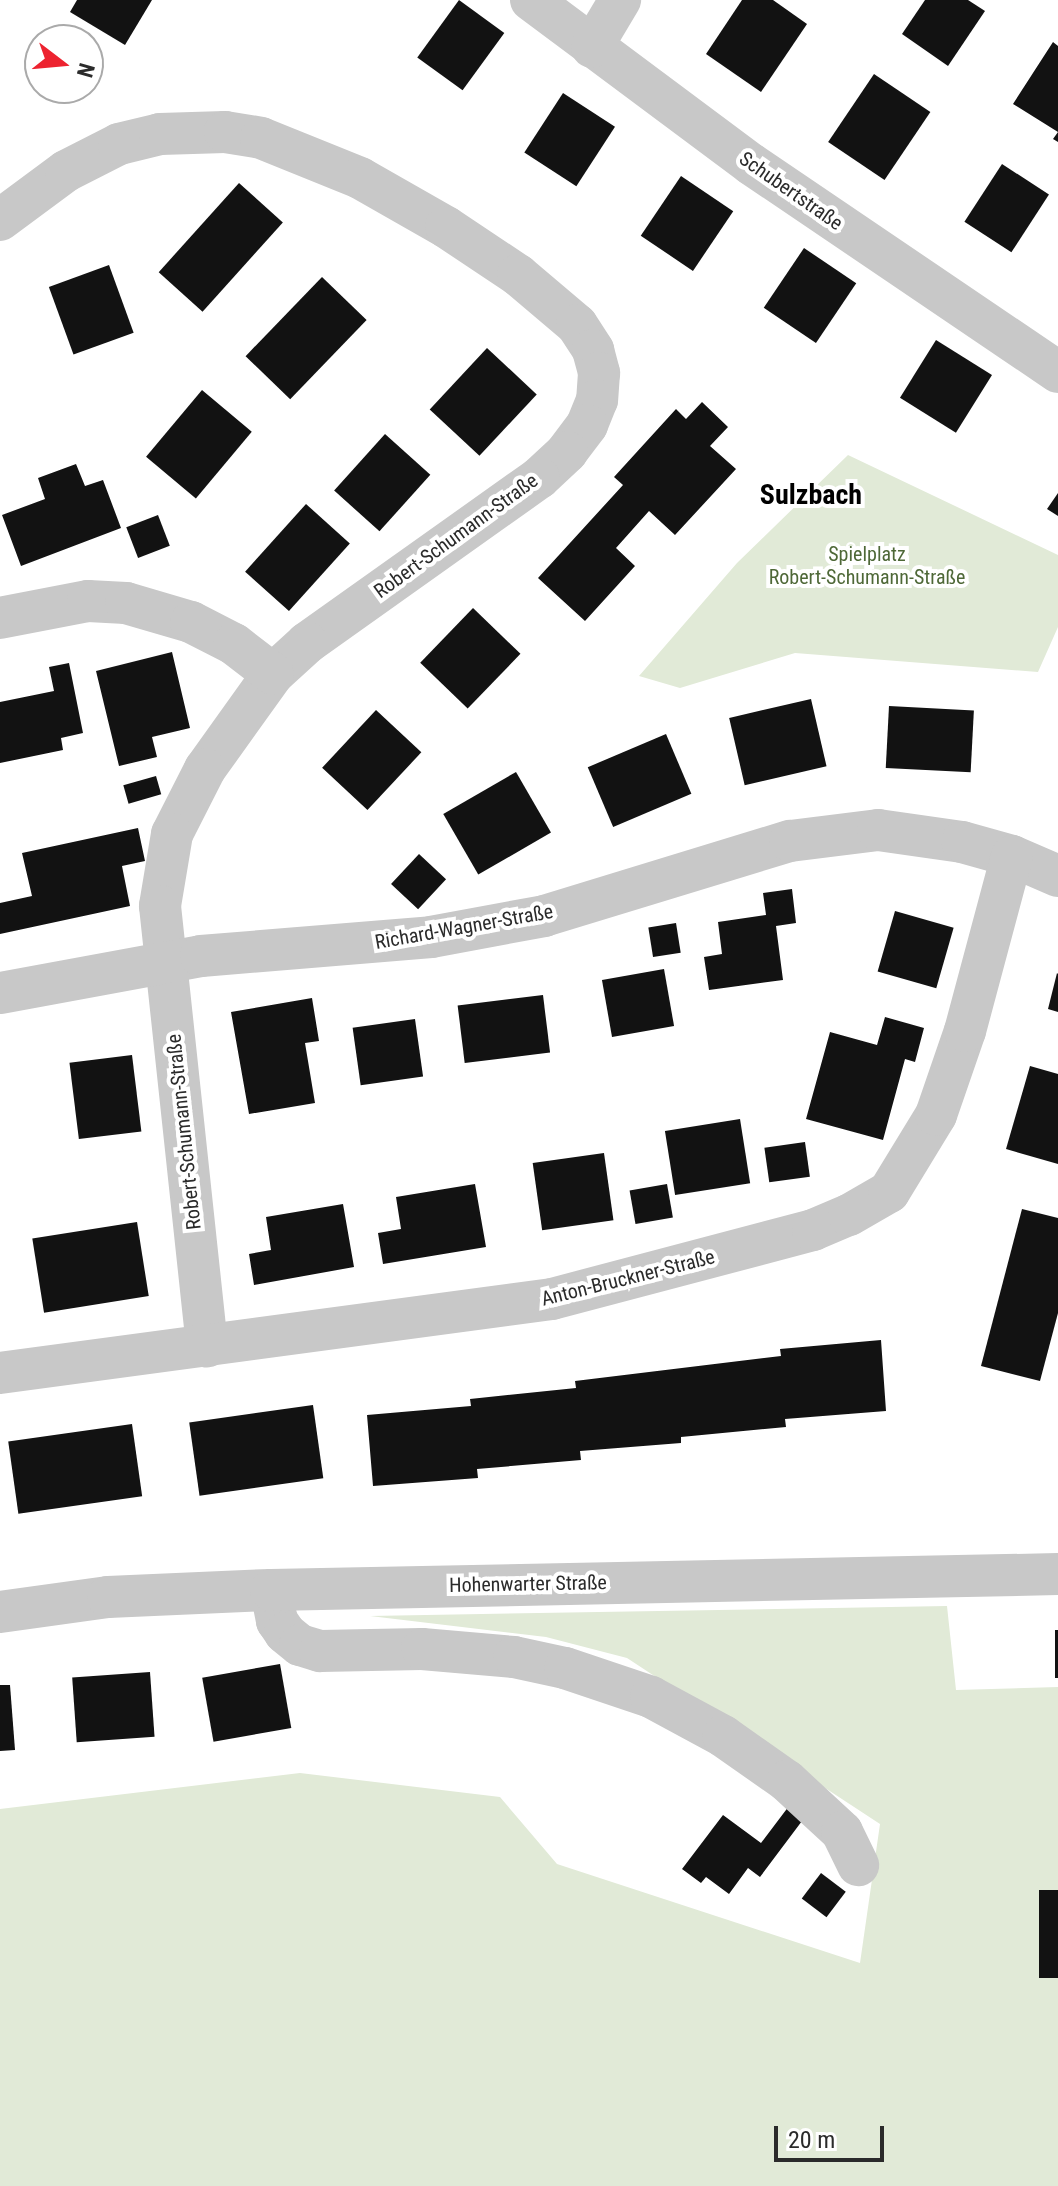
<!DOCTYPE html>
<meta charset="utf-8">
<style>
body{margin:0}
#map{position:relative;width:1058px;height:2186px;overflow:hidden;background:#fff;font-family:"Roboto Condensed",sans-serif}
div>[style]{position:absolute}
.green>*{inset:0;background:#e1ead7}
.building>*{inset:0;background:#121212;transform-origin:0 0}
.minor>*{height:42px;margin:-21px;padding:0 21px;transform-origin:21px;border-radius:21px;background:#c8c8c8}
span{translate:-50% -50%;white-space:nowrap;text-align:center;line-height:1.15;-webkit-text-stroke:8px #fff;paint-order:stroke}
.street-label{font-size:20px;color:#2b2b2b}
.park-label{font-size:20px;color:#4e6837}
.district-label{font-size:28px;color:#000;font-weight:700}
.north{position:absolute;left:24px;top:24px;width:80px;height:80px;box-sizing:border-box;background:#fff;border:2px solid #aaa;border-radius:50%;rotate:106deg;font-size:22px;font-weight:700;line-height:32px;text-align:center;color:#2b2b2b}
.north::after{content:'';display:block;margin:auto;width:28px;height:36px;background:#ed2330;clip-path:polygon(50% 0,100% 100%,50% 72%,0 100%)}
.scale{position:absolute;left:774px;top:2126px;width:110px;height:36px;box-sizing:border-box;border:4px solid #2b2b2b;border-top:0;padding-left:10px;font-size:24px;line-height:28px;white-space:nowrap;color:#2b2b2b;-webkit-text-stroke:6px #fff;paint-order:stroke}
</style>
<div id="map">
<div class="green">
<i style="clip-path:polygon(848px 455px,1058px 555px,1058px 627px,1038px 672px,795px 653px,680px 688px,639px 676px,737px 563px)"></i>
<i style="clip-path:polygon(947px 1606px,956px 1690px,1058px 1687px,1058px 2186px,0 2186px,0 1809px,300px 1773px,500px 1797px,557px 1864px,860px 1963px,880px 1824px,627px 1658px,546px 1637px,370px 1616px)"></i>
</div>
<div class="building">
<i style="clip-path:polygon(77px 0,152px 0,125px 45px,70px 12px)"></i>
<i style="left:459px;top:0;width:56px;height:71px;rotate:36deg"></i>
<i style="clip-path:polygon(742px 0,773px 0,807px 24px,761px 92px,706px 54px)"></i>
<i style="clip-path:polygon(925px 0,968px 0,985px 11px,948px 66px,902px 34px)"></i>
<i style="clip-path:polygon(1053px 42px,1058px 46px,1058px 142px,1053px 139px,1058px 132px,1013px 104px)"></i>
<i style="left:874px;top:74px;width:68px;height:82px;rotate:34deg"></i>
<i style="left:563px;top:93px;width:62px;height:71px;rotate:33deg"></i>
<i style="left:1002px;top:164px;width:56px;height:69px;rotate:33deg"></i>
<i style="left:681px;top:176px;width:63px;height:72px;rotate:34deg"></i>
<i style="left:239px;top:183px;width:59px;height:120px;rotate:42deg"></i>
<i style="left:804px;top:248px;width:63px;height:72px;rotate:34deg"></i>
<i style="left:109px;top:265px;width:72px;height:64px;rotate:70deg"></i>
<i style="left:322px;top:277px;width:62px;height:110px;rotate:44deg"></i>
<i style="left:936px;top:340px;width:66px;height:68px;rotate:32deg"></i>
<i style="left:487px;top:348px;width:68px;height:84px;rotate:43deg"></i>
<i style="left:202px;top:390px;width:65px;height:87px;rotate:40deg"></i>
<i style="clip-path:polygon(702px 402px,728px 427px,710px 446px,736px 469px,675px 535px,649px 511px,616px 548px,635px 566px,585px 621px,538px 578px,623px 485px,614px 477px,676px 409px,686px 419px)"></i>
<i style="left:385px;top:434px;width:61px;height:76px;rotate:42deg"></i>
<i style="clip-path:polygon(76px 464px,85px 486px,103px 480px,121px 528px,21px 566px,2px 515px,45px 499px,38px 478px)"></i>
<i style="clip-path:polygon(1058px 493px,1058px 516px,1047px 509px)"></i>
<i style="left:306px;top:504px;width:59px;height:91px;rotate:42deg"></i>
<i style="left:158px;top:515px;width:33px;height:34px;rotate:69deg"></i>
<i style="left:473px;top:608px;width:66px;height:76px;rotate:44deg"></i>
<i style="clip-path:polygon(172px 652px,190px 728px,152px 737px,157px 757px,119px 766px,96px 671px)"></i>
<i style="clip-path:polygon(69px 663px,83px 733px,61px 738px,63px 750px,0 763px,0 702px,54px 691px,49px 667px)"></i>
<i style="left:811px;top:699px;width:69px;height:84px;rotate:77deg"></i>
<i style="left:889px;top:706px;width:85px;height:62px;rotate:3deg"></i>
<i style="left:376px;top:710px;width:62px;height:79px;rotate:43deg"></i>
<i style="left:666px;top:734px;width:65px;height:85px;rotate:67deg"></i>
<i style="left:516px;top:772px;width:70px;height:84px;rotate:60deg"></i>
<i style="left:156px;top:776px;width:19px;height:34px;rotate:74deg"></i>
<i style="clip-path:polygon(138px 828px,145px 861px,122px 866px,130px 906px,0 934px,0 903px,32px 896px,22px 853px)"></i>
<i style="left:419px;top:854px;width:37px;height:41px;rotate:43deg"></i>
<i style="clip-path:polygon(792px 889px,796px 923px,776px 926px,783px 980px,709px 990px,704px 957px,722px 954px,718px 922px,766px 915px,763px 893px)"></i>
<i style="left:895px;top:911px;width:61px;height:63px;rotate:16deg"></i>
<i style="left:676px;top:923px;width:30px;height:28px;rotate:81deg"></i>
<i style="left:664px;top:969px;width:58px;height:63px;rotate:80deg"></i>
<i style="clip-path:polygon(1057px 973px,1058px 974px,1058px 1012px,1048px 1009px)"></i>
<i style="left:543px;top:995px;width:58px;height:86px;rotate:83deg"></i>
<i style="clip-path:polygon(312px 998px,319px 1041px,305px 1043px,315px 1103px,249px 1114px,231px 1012px)"></i>
<i style="clip-path:polygon(885px 1017px,924px 1028px,915px 1062px,905px 1059px,883px 1140px,806px 1119px,830px 1032px,877px 1045px)"></i>
<i style="left:415px;top:1019px;width:58px;height:63px;rotate:82deg"></i>
<i style="left:132px;top:1055px;width:77px;height:63px;rotate:83deg"></i>
<i style="clip-path:polygon(1030px 1066px,1058px 1074px,1058px 1164px,1006px 1149px)"></i>
<i style="left:740px;top:1119px;width:65px;height:76px;rotate:81deg"></i>
<i style="left:805px;top:1142px;width:35px;height:41px;rotate:82deg"></i>
<i style="left:604px;top:1153px;width:68px;height:72px;rotate:82deg"></i>
<i style="clip-path:polygon(475px 1184px,486px 1247px,383px 1264px,378px 1233px,401px 1229px,396px 1197px)"></i>
<i style="left:667px;top:1184px;width:34px;height:38px;rotate:80deg"></i>
<i style="clip-path:polygon(343px 1204px,354px 1267px,254px 1285px,249px 1254px,271px 1250px,266px 1217px)"></i>
<i style="clip-path:polygon(1022px 1209px,1058px 1218px,1058px 1313px,1040px 1381px,981px 1366px)"></i>
<i style="left:137px;top:1222px;width:75px;height:106px;rotate:81deg"></i>
<i style="clip-path:polygon(881px 1340px,886px 1411px,785px 1419px,786px 1427px,681px 1437px,681px 1443px,580px 1451px,581px 1460px,477px 1469px,478px 1478px,373px 1486px,367px 1415px,471px 1406px,470px 1399px,576px 1388px,575px 1381px,781px 1356px,780px 1349px)"></i>
<i style="left:313px;top:1405px;width:74px;height:125px;rotate:82deg"></i>
<i style="left:132px;top:1424px;width:73px;height:125px;rotate:82deg"></i>
<i style="left:1055px;top:1630px;width:3px;height:48px"></i>
<i style="left:280px;top:1664px;width:65px;height:79px;rotate:80deg"></i>
<i style="left:150px;top:1672px;width:65px;height:78px;rotate:86deg"></i>
<i style="clip-path:polygon(0 1685px,10px 1685px,15px 1750px,0 1751px)"></i>
<i style="clip-path:polygon(789px 1806px,805px 1817px,760px 1877px,748px 1868px,729px 1894px,706px 1877px,701px 1883px,682px 1869px,723px 1815px,761px 1843px)"></i>
<i style="left:821px;top:1873px;width:31px;height:32px;rotate:37deg"></i>
<i style="left:1058px;top:1890px;width:88px;height:19px;rotate:90deg"></i>
</div>
<div class="minor">
<i style="left:531px;top:0;width:274px;rotate:36.7deg"></i>
<i style="left:751px;top:164px;width:371px;rotate:34.1deg"></i>
<i style="left:592px;top:47px;width:55px;rotate:-59.2deg"></i>
<i style="left:0;top:220px;width:82px;rotate:-36.6deg"></i>
<i style="left:66px;top:171px;width:59px;rotate:-27deg"></i>
<i style="left:119px;top:144px;width:42px;rotate:-13.7deg"></i>
<i style="left:160px;top:134px;width:65px;rotate:-1.8deg"></i>
<i style="left:225px;top:132px;width:36px;rotate:9deg"></i>
<i style="left:261px;top:138px;width:107px;rotate:22deg"></i>
<i style="left:360px;top:178px;width:99px;rotate:29.7deg"></i>
<i style="left:446px;top:227px;width:87px;rotate:33.7deg"></i>
<i style="left:518px;top:275px;width:77px;rotate:40.3deg"></i>
<i style="left:577px;top:325px;width:30px;rotate:57deg"></i>
<i style="left:593px;top:350px;width:24px;rotate:75deg"></i>
<i style="left:599px;top:373px;width:27px;rotate:94deg"></i>
<i style="left:597px;top:400px;width:27px;rotate:112deg"></i>
<i style="left:587px;top:425px;width:34px;rotate:127deg"></i>
<i style="left:567px;top:452px;width:38px;rotate:137deg"></i>
<i style="left:539px;top:478px;width:285px;rotate:144.6deg"></i>
<i style="left:307px;top:643px;width:46px;rotate:137.6deg"></i>
<i style="left:273px;top:674px;width:117px;rotate:125.6deg"></i>
<i style="left:205px;top:769px;width:73px;rotate:116.9deg"></i>
<i style="left:172px;top:834px;width:73px;rotate:99.5deg"></i>
<i style="left:160px;top:906px;width:443px;rotate:83.9deg"></i>
<i style="left:0;top:618px;width:90px;rotate:-10.9deg"></i>
<i style="left:88px;top:601px;width:38px;rotate:3deg"></i>
<i style="left:126px;top:603px;width:68px;rotate:16.3deg"></i>
<i style="left:191px;top:622px;width:48px;rotate:27.1deg"></i>
<i style="left:234px;top:644px;width:49px;rotate:37.6deg"></i>
<i style="left:0;top:993px;width:204px;rotate:-10.4deg"></i>
<i style="left:201px;top:956px;width:231px;rotate:-4.7deg"></i>
<i style="left:431px;top:937px;width:115px;rotate:-10.5deg"></i>
<i style="left:544px;top:916px;width:257px;rotate:-17deg"></i>
<i style="left:790px;top:841px;width:89px;rotate:-7.1deg"></i>
<i style="left:878px;top:830px;width:85px;rotate:8.1deg"></i>
<i style="left:962px;top:842px;width:52px;rotate:15.6deg"></i>
<i style="left:1012px;top:856px;width:50px;rotate:23.5deg"></i>
<i style="left:0;top:1373px;width:557px;rotate:-7.64deg"></i>
<i style="left:552px;top:1299px;width:270px;rotate:-14.8deg"></i>
<i style="left:813px;top:1230px;width:39px;rotate:-23deg"></i>
<i style="left:849px;top:1215px;width:46px;rotate:-29.9deg"></i>
<i style="left:889px;top:1192px;width:90px;rotate:-58.6deg"></i>
<i style="left:936px;top:1115px;width:89px;rotate:-71deg"></i>
<i style="left:965px;top:1031px;width:181px;rotate:-75deg"></i>
<i style="left:271px;top:1590px;width:32px;rotate:79deg"></i>
<i style="left:277px;top:1621px;width:14px;rotate:56deg"></i>
<i style="left:285px;top:1633px;width:19px;rotate:39deg"></i>
<i style="left:300px;top:1645px;width:21px;rotate:17deg"></i>
<i style="left:320px;top:1651px;width:102px;rotate:-1.1deg"></i>
<i style="left:422px;top:1649px;width:92px;rotate:5deg"></i>
<i style="left:514px;top:1657px;width:52px;rotate:12.2deg"></i>
<i style="left:565px;top:1668px;width:91px;rotate:18.6deg"></i>
<i style="left:651px;top:1697px;width:82px;rotate:28.4deg"></i>
<i style="left:723px;top:1736px;width:78px;rotate:35.1deg"></i>
<i style="left:787px;top:1781px;width:75px;rotate:42.8deg"></i>
<i style="left:842px;top:1832px;width:37px;rotate:64deg"></i>
<i style="left:0;top:1612px;width:109px;rotate:-7.9deg"></i>
<i style="left:108px;top:1597px;width:163px;rotate:-2.5deg"></i>
<i style="left:271px;top:1590px;width:787px;rotate:-1.16deg"></i>
</div>
<div class="street-label">
<span style="left:791px;top:191px;rotate:35deg">Schubertstraße</span>
<span style="left:456px;top:536px;rotate:-36deg">Robert-Schumann-Straße</span>
<span style="left:464px;top:927px;rotate:-10deg">Richard-Wagner-Straße</span>
<span style="left:184px;top:1132px;rotate:-96deg">Robert-Schumann-Straße</span>
<span style="left:628px;top:1278px;rotate:-14deg">Anton-Bruckner-Straße</span>
<span style="left:528px;top:1584px;rotate:-1deg">Hohenwarter Straße</span>
</div>
<div class="park-label">
<span style="left:867px;top:566px">Spielplatz<br>Robert-Schumann-Straße</span>
</div>
<div class="district-label">
<span style="left:811px;top:495px">Sulzbach</span>
</div>
<div class="north">N</div>
<div class="scale">20 m</div>
</div>
